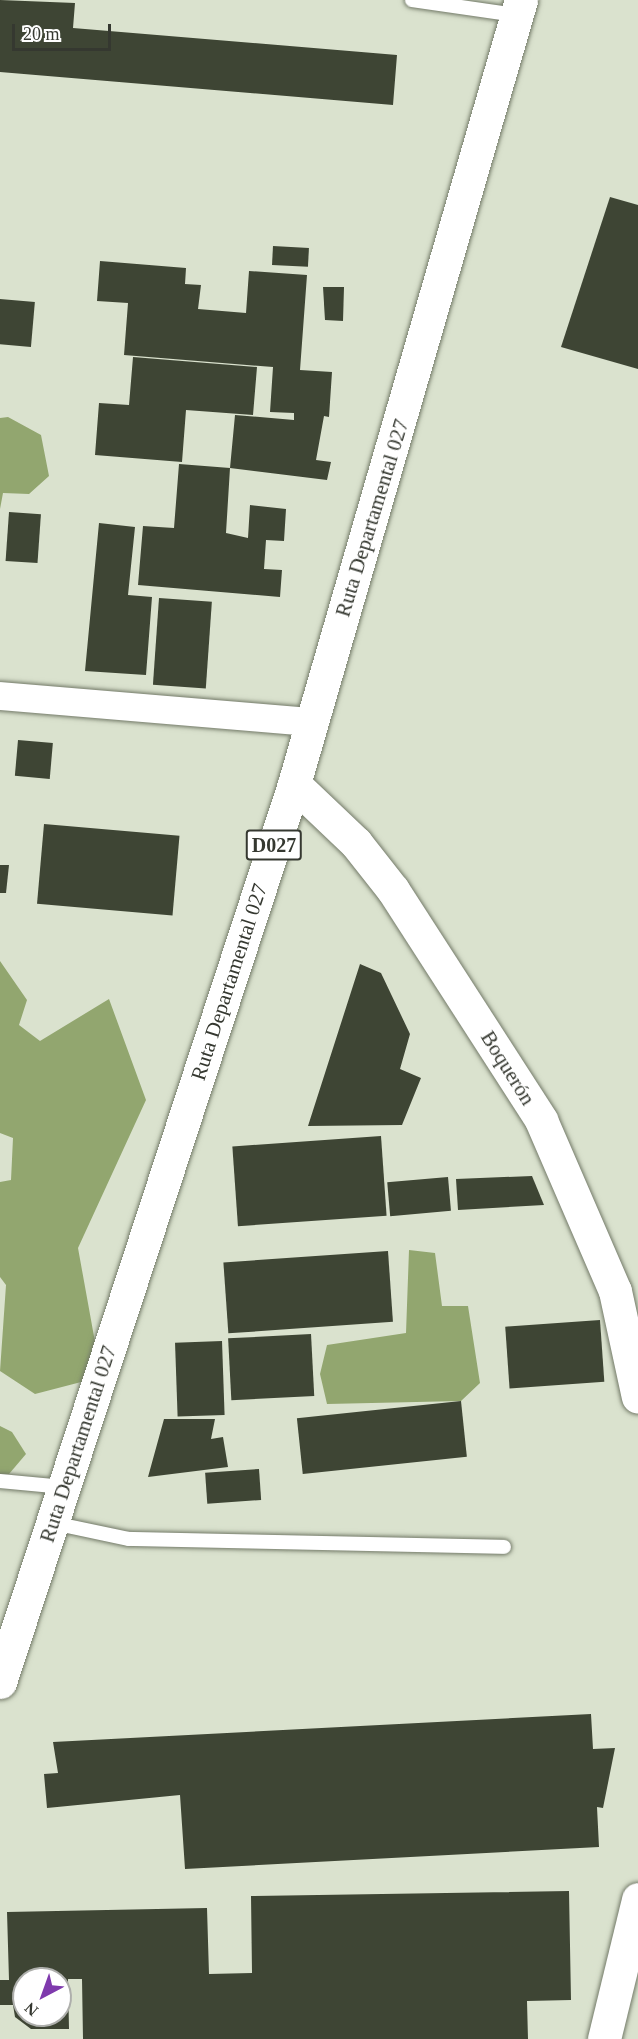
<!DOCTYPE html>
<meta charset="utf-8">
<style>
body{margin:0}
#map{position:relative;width:638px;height:2039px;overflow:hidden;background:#dae2ce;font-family:Georgia,serif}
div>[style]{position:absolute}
.forest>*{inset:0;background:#92a66f}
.building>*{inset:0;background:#3e4534;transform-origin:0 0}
.roads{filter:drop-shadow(0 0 2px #737a68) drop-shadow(0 0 2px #737a68)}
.service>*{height:14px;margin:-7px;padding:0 7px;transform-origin:7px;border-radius:7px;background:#fff}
.minor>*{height:28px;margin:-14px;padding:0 14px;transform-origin:14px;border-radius:14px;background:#fff}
.tertiary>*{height:33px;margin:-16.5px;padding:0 16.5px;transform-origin:16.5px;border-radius:16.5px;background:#fff}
.primary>*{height:33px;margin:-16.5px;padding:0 16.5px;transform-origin:16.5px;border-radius:16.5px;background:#fff}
span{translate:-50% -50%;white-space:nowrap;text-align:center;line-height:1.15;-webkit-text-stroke:6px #fff;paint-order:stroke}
.shield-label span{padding:2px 4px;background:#fff;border:2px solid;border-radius:4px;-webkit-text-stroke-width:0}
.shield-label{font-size:20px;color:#353830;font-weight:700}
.street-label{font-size:21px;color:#353830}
.north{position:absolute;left:12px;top:1967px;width:60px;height:60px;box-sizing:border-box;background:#fff;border:2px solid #aeafac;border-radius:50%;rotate:221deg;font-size:16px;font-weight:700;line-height:24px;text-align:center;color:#353830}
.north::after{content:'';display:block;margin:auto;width:21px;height:27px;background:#7f3aad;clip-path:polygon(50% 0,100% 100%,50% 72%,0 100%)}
.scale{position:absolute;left:12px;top:24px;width:99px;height:27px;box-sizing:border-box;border:3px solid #353830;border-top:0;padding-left:8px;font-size:18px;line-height:21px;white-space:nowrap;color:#353830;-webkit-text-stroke:4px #fff;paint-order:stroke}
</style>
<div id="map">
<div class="forest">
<i style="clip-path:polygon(8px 417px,41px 435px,49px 476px,29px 494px,3px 493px,0 509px,0 418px)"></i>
<i style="clip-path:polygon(0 961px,27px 1000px,19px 1025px,40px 1041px,109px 999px,146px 1100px,78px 1248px,97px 1353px,85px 1381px,35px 1394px,0 1371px,6px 1285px,0 1277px,0 1182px,11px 1180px,13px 1138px,0 1133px)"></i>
<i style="clip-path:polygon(409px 1250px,435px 1253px,442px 1306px,468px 1306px,480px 1383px,461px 1401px,327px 1404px,320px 1374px,327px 1345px,406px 1333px)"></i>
<i style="clip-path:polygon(0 1426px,12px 1432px,26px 1454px,9px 1474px,0 1474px)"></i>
</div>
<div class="building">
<i style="clip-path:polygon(0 0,75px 3px,73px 28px,397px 55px,393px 105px,0 72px)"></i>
<i style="clip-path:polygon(610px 197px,638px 205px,638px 369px,561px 347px)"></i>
<i style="left:273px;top:246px;width:36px;height:19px;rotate:3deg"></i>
<i style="clip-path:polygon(100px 261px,186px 268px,185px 284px,201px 285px,198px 309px,246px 313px,249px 271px,307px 275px,300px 370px,332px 372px,329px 417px,324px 416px,316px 460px,331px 462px,327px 480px,230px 468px,235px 415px,294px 420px,294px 413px,270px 412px,273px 367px,124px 355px,128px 303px,97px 301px)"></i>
<i style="clip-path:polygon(323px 287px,344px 287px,343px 321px,325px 320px)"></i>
<i style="left:0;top:299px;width:35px;height:45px;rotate:5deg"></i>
<i style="clip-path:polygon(133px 357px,257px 367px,253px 415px,186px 410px,182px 462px,95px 455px,99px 403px,129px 405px)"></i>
<i style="clip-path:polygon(179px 464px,230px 468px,226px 533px,248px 538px,250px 505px,286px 509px,284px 541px,266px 540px,264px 569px,282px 570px,280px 597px,138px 585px,143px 526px,174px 528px)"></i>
<i style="left:9px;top:512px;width:32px;height:49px;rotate:4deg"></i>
<i style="clip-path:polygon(99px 523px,135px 527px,128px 595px,152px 597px,146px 675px,85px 671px)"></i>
<i style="left:159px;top:598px;width:53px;height:87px;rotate:4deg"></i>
<i style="left:18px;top:740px;width:35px;height:36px;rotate:5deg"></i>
<i style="left:44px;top:824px;width:136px;height:80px;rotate:5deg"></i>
<i style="clip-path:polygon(0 865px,9px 865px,6px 893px,0 893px)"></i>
<i style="clip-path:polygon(360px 964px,381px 973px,410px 1034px,400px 1069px,421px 1078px,402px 1125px,308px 1126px)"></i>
<i style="left:381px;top:1136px;width:80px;height:149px;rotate:86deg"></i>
<i style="clip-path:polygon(532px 1176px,544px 1205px,458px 1210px,456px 1179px)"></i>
<i style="left:448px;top:1177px;width:34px;height:61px;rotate:85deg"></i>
<i style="left:388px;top:1251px;width:71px;height:165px;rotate:86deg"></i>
<i style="left:600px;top:1320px;width:62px;height:95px;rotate:86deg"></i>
<i style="left:311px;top:1334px;width:62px;height:83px;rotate:87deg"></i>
<i style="left:222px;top:1341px;width:74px;height:47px;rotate:88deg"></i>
<i style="left:461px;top:1401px;width:56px;height:165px;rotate:84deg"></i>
<i style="clip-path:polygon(164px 1419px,215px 1419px,211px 1439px,223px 1437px,228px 1467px,148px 1477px)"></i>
<i style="left:259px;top:1469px;width:31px;height:54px;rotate:86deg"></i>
<i style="clip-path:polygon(591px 1714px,593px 1749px,615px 1748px,603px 1808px,597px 1807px,599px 1847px,185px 1869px,180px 1795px,47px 1808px,44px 1774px,58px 1773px,53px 1742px)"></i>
<i style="clip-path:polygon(evenodd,569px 1891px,571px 2000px,527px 2001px,528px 2039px,83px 2039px,82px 1979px,68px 1979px,69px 2029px,31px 2029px,15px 2017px,13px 2005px,0 2005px,0 1980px,9px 1980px,7px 1912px,207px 1908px,209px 1974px,252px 1973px,251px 1896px,569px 1891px,24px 1979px,60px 1979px,60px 2015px,24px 2015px,24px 1979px)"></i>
</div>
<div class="roads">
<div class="service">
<i style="left:412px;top:0;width:105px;rotate:8.2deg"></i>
<i style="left:0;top:1481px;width:64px;rotate:5.4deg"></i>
<i style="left:53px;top:1523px;width:78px;rotate:11.9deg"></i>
<i style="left:129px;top:1539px;width:375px;rotate:1.2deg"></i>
</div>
<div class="minor">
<i style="left:0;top:696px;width:312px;rotate:4.8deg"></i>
</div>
<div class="tertiary">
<i style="left:294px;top:784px;width:86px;rotate:43.6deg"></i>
<i style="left:356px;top:843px;width:60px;rotate:51.8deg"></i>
<i style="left:393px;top:890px;width:274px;rotate:57.2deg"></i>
<i style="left:541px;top:1120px;width:186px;rotate:66.6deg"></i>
<i style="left:615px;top:1291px;width:108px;rotate:77.8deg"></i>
<i style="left:604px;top:2039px;width:144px;rotate:-76.3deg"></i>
</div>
<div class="primary">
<i style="left:0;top:1682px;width:945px;rotate:-71.87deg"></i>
<i style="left:294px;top:784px;width:816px;rotate:-73.85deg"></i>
</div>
</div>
<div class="shield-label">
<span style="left:274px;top:845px">D027</span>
</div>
<div class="street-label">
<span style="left:372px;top:518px;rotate:-73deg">Ruta Departamental 027</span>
<span style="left:229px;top:982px;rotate:-72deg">Ruta Departamental 027</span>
<span style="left:508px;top:1068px;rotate:58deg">Boquerón</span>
<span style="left:78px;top:1444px;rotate:-72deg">Ruta Departamental 027</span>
</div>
<div class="north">N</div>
<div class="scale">20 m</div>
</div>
